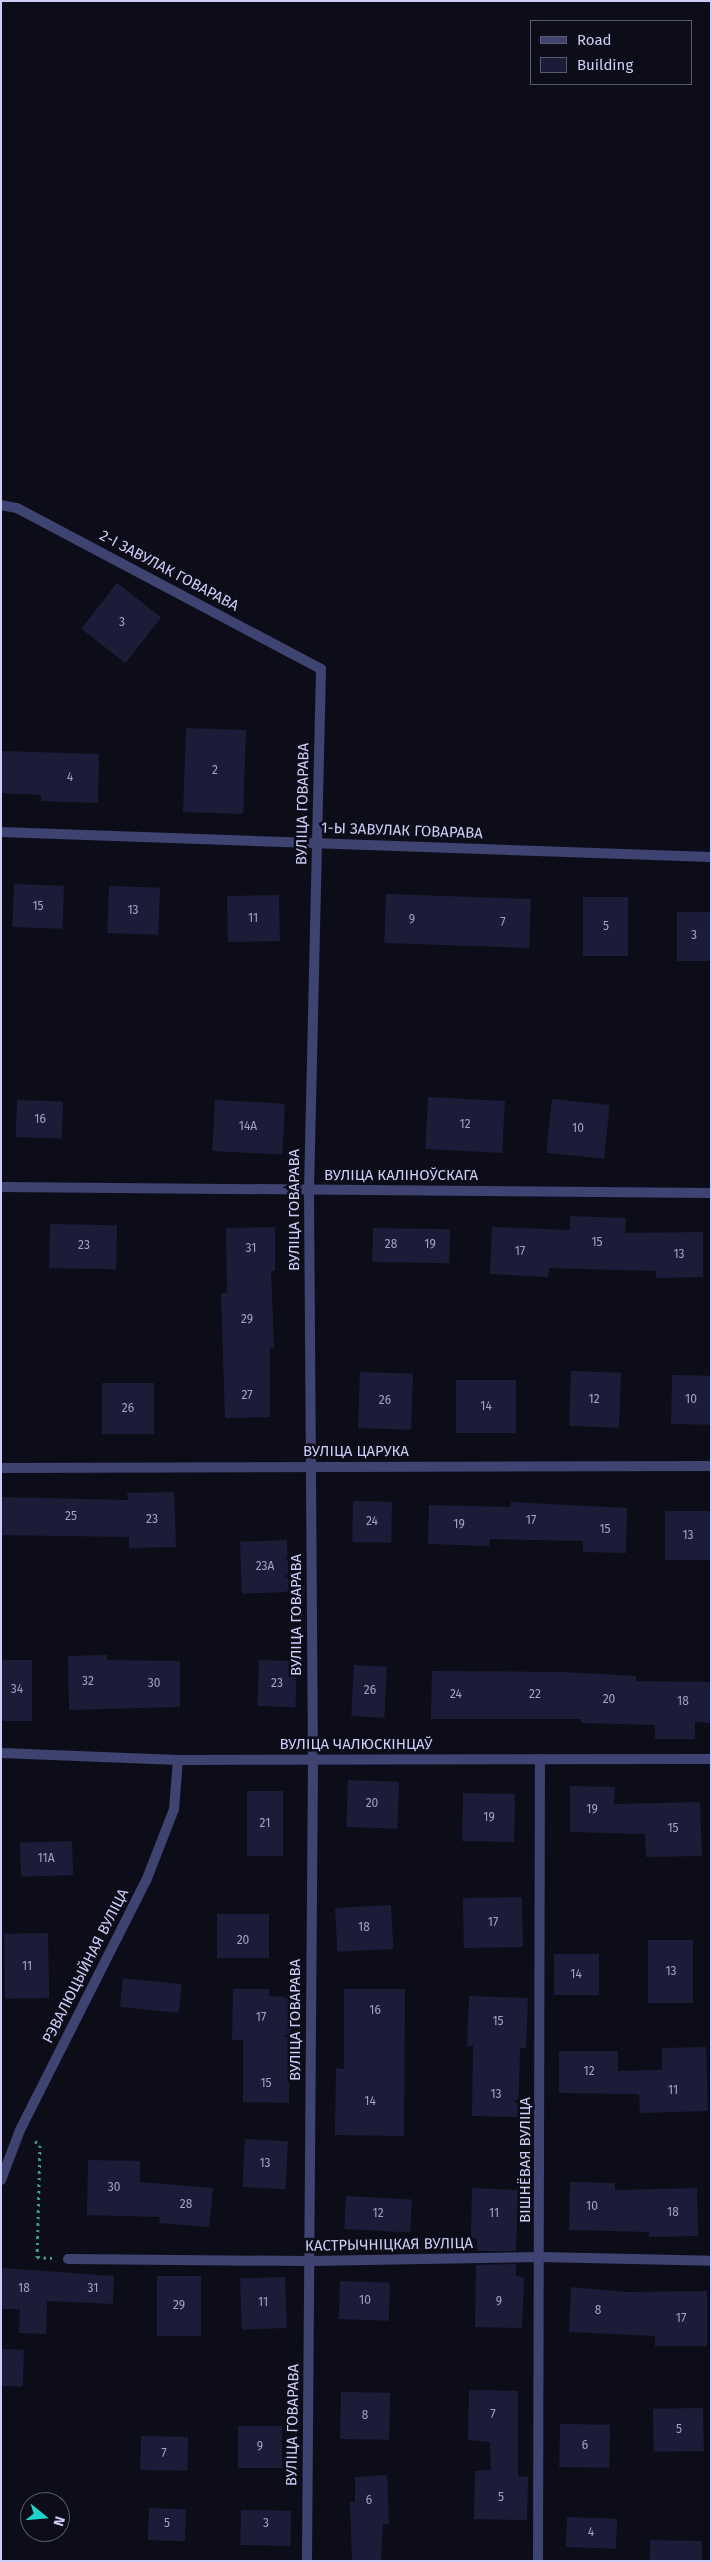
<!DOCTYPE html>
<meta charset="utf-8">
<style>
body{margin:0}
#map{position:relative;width:712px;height:2562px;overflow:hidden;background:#0d0d19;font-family:"Fira Sans",sans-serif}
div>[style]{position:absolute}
.building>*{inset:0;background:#1d1c38;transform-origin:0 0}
.path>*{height:3px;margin-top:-1.5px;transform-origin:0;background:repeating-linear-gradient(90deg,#3c9c89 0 2.5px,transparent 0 6.5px)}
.minor>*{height:10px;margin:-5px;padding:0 5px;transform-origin:5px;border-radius:5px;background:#3e4372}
span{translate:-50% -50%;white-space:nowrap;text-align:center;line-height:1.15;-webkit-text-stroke:5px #0d0d19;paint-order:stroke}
.number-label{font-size:12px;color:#a1a2c8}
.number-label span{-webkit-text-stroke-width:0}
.street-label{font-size:15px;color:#cdcef8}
.frame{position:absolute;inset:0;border:2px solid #cdcef8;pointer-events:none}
.legend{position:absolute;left:530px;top:20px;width:162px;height:65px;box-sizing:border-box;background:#0d0d19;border:1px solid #5a5a72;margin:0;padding:6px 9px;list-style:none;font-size:15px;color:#cdcef8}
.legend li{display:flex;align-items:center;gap:10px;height:25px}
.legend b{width:25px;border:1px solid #5a5a72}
.north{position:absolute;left:20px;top:2492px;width:50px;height:50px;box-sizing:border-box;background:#0d0d19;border:1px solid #5a5a72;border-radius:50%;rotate:107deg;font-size:14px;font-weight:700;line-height:20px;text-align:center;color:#cdcef8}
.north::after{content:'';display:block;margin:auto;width:18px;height:22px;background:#1ed3cc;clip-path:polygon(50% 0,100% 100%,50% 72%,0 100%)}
</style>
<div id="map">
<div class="building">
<i style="left:117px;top:583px;width:56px;height:58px;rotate:38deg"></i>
<i style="left:186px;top:728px;width:60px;height:84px;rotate:2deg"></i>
<i style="clip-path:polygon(1px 751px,99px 754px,98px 803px,41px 801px,41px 795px,1px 793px)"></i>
<i style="left:14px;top:884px;width:50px;height:43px;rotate:2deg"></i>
<i style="left:109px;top:886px;width:51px;height:47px;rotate:2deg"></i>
<i style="left:386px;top:894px;width:145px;height:49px;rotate:2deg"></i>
<i style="left:279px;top:895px;width:46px;height:52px;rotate:89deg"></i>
<i style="left:628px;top:897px;width:59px;height:45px;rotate:90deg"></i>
<i style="left:677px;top:912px;width:34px;height:49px"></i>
<i style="left:428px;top:1097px;width:77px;height:52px;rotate:3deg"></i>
<i style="left:552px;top:1099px;width:58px;height:54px;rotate:6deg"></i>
<i style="left:17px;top:1100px;width:46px;height:37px;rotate:2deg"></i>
<i style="left:215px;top:1100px;width:70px;height:51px;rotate:3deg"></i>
<i style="clip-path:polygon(570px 1216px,626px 1218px,625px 1233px,703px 1232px,703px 1277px,656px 1278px,656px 1271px,549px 1268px,548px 1277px,490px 1274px,492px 1227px,570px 1230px)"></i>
<i style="left:50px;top:1224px;width:67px;height:44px;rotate:1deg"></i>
<i style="clip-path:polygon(275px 1227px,275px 1271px,271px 1271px,274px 1348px,270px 1348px,270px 1417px,225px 1418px,221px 1293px,227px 1293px,226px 1228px)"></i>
<i style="left:373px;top:1228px;width:77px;height:34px;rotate:1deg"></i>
<i style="left:571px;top:1371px;width:50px;height:55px;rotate:2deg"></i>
<i style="left:360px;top:1372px;width:53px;height:56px;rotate:2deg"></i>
<i style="left:672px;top:1375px;width:39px;height:49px;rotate:1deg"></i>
<i style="left:456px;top:1380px;width:60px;height:53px"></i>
<i style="left:102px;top:1383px;width:52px;height:51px"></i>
<i style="clip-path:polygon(174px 1492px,176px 1547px,129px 1548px,129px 1537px,1px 1535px,1px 1497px,128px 1500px,127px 1493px)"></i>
<i style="left:353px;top:1501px;width:39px;height:41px;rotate:1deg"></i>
<i style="clip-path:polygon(511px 1502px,627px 1508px,626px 1553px,583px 1552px,583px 1541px,490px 1539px,489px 1546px,428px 1544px,429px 1505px,511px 1507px)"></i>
<i style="left:711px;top:1511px;width:49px;height:46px;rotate:90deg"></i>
<i style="left:287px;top:1540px;width:52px;height:47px;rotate:88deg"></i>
<i style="clip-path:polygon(107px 1655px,107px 1660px,180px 1661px,180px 1707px,69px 1710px,68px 1656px)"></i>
<i style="left:1px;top:1660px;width:31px;height:61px"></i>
<i style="left:259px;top:1660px;width:38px;height:46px;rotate:2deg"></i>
<i style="left:354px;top:1665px;width:33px;height:51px;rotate:3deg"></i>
<i style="clip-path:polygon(432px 1671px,563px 1672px,636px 1676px,636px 1681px,711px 1682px,711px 1723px,695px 1722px,695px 1739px,655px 1739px,655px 1725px,581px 1723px,581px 1719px,431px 1719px)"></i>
<i style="left:348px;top:1780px;width:51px;height:47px;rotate:2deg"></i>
<i style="clip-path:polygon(570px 1786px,615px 1787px,614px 1804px,700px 1802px,702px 1856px,646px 1857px,645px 1834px,570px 1832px)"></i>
<i style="left:247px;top:1791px;width:36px;height:65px"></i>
<i style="left:463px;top:1793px;width:52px;height:48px;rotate:1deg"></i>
<i style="left:72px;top:1841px;width:34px;height:52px;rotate:88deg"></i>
<i style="left:522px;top:1897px;width:50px;height:59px;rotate:89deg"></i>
<i style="left:391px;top:1905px;width:44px;height:56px;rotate:87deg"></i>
<i style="left:217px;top:1914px;width:52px;height:44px"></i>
<i style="left:48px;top:1933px;width:65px;height:44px;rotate:89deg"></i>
<i style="left:648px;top:1940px;width:45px;height:63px"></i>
<i style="left:599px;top:1954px;width:41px;height:45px;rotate:90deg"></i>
<i style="left:123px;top:1978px;width:59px;height:29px;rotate:6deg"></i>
<i style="clip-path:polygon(233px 1989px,269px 1989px,269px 1996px,291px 1997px,289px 2103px,243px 2102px,243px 2040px,232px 2040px)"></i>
<i style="clip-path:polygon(344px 1989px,405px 1989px,404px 2136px,335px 2135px,336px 2068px,344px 2069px)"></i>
<i style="clip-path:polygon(469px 1996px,528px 1998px,526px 2048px,520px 2048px,518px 2117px,472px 2116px,473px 2046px,467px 2046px)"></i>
<i style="clip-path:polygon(706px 2047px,708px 2111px,640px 2113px,639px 2094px,559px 2093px,559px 2051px,618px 2051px,618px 2071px,662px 2070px,662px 2048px)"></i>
<i style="left:245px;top:2139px;width:43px;height:48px;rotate:3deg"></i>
<i style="clip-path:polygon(88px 2160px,140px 2161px,140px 2182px,213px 2188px,209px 2227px,159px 2223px,160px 2217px,87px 2215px)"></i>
<i style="clip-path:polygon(570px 2182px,615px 2183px,615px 2190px,697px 2188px,698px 2236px,649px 2237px,649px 2232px,569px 2230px)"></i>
<i style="clip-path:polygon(472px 2188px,518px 2190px,516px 2251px,477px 2251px,477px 2238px,471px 2238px)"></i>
<i style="left:346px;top:2196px;width:66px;height:33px;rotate:3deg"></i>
<i style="clip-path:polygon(516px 2264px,516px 2276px,524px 2277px,522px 2328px,475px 2327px,476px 2265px)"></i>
<i style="clip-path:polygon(1px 2268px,114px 2276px,113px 2304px,47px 2301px,46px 2334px,19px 2333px,20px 2309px,1px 2309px)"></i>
<i style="left:157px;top:2276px;width:44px;height:60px"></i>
<i style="left:285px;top:2277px;width:51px;height:45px;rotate:88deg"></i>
<i style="left:340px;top:2281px;width:50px;height:38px;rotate:2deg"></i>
<i style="clip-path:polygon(571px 2287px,626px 2292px,707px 2291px,707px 2346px,655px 2346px,655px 2336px,569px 2332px)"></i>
<i style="left:1px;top:2349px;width:23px;height:37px;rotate:2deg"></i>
<i style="clip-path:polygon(469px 2390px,518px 2391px,518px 2476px,528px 2477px,527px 2520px,474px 2519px,475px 2471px,491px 2470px,490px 2442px,468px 2440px)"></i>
<i style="left:341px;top:2392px;width:49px;height:47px;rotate:1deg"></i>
<i style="left:703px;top:2408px;width:43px;height:50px;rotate:89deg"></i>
<i style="left:560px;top:2424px;width:50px;height:43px;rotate:1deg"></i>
<i style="left:282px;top:2426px;width:42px;height:44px;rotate:90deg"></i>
<i style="left:141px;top:2436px;width:47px;height:34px;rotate:1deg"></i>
<i style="clip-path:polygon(387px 2475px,389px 2524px,383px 2524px,381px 2561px,352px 2561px,350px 2502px,355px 2502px,355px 2477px)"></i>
<i style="left:149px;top:2508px;width:37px;height:32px;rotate:2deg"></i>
<i style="left:241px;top:2510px;width:50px;height:35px;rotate:1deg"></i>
<i style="left:567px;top:2517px;width:50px;height:30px;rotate:2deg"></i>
<i style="left:650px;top:2540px;width:52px;height:21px;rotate:1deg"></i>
</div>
<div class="path">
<i style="left:35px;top:2141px;width:6px;rotate:39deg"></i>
<i style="left:40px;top:2145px;width:112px;rotate:91.5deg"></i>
<i style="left:37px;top:2257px;width:15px;rotate:4deg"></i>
</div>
<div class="minor">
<i style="left:1px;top:505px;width:16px;rotate:11deg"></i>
<i style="left:17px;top:508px;width:344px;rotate:27.9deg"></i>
<i style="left:321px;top:669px;width:522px;rotate:91.32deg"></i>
<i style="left:309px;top:1191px;width:569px;rotate:89.6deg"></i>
<i style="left:313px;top:1760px;width:801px;rotate:90.43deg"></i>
<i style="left:1px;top:832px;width:710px;rotate:2.02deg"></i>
<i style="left:1px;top:1187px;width:710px;rotate:0.48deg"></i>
<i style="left:1px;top:1468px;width:710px;rotate:-0.16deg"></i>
<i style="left:1px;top:1753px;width:177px;rotate:2.3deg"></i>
<i style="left:178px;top:1760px;width:533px;rotate:-0.11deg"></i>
<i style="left:1px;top:2180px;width:53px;rotate:-69.2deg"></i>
<i style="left:20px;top:2130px;width:279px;rotate:-63.2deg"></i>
<i style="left:146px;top:1881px;width:77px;rotate:-68.7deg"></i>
<i style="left:174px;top:1809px;width:49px;rotate:-85.3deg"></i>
<i style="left:68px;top:2259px;width:241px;rotate:0.5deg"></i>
<i style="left:309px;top:2261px;width:232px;rotate:-1deg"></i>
<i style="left:541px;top:2257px;width:170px;rotate:1.3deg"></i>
<i style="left:538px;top:2561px;width:802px;rotate:-89.86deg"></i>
</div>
<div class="number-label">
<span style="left:122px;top:623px">3</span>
<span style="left:215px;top:771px">2</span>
<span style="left:70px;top:778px">4</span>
<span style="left:38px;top:907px">15</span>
<span style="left:133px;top:911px">13</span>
<span style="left:253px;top:919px">11</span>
<span style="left:412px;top:920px">9</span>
<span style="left:503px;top:923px">7</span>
<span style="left:606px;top:927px">5</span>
<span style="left:694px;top:936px">3</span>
<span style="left:40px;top:1120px">16</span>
<span style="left:465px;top:1125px">12</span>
<span style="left:248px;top:1127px">14А</span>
<span style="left:578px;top:1129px">10</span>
<span style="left:597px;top:1243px">15</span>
<span style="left:391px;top:1245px">28</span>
<span style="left:430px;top:1245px">19</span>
<span style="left:84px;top:1246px">23</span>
<span style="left:251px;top:1249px">31</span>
<span style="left:520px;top:1252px">17</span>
<span style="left:679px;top:1255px">13</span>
<span style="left:247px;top:1320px">29</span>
<span style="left:247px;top:1396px">27</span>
<span style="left:594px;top:1400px">12</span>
<span style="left:691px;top:1400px">10</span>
<span style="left:385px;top:1401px">26</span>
<span style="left:486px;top:1407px">14</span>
<span style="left:128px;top:1409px">26</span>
<span style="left:71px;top:1517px">25</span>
<span style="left:152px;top:1520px">23</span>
<span style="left:531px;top:1521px">17</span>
<span style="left:372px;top:1522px">24</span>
<span style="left:459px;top:1525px">19</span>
<span style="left:605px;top:1530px">15</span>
<span style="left:688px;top:1536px">13</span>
<span style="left:265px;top:1567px">23А</span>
<span style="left:88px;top:1682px">32</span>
<span style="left:154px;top:1684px">30</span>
<span style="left:277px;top:1684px">23</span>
<span style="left:17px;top:1690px">34</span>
<span style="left:370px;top:1691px">26</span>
<span style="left:456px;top:1695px">24</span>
<span style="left:535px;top:1695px">22</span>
<span style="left:609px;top:1700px">20</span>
<span style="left:683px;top:1702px">18</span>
<span style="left:372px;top:1804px">20</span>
<span style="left:592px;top:1810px">19</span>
<span style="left:489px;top:1818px">19</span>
<span style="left:265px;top:1824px">21</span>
<span style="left:673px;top:1829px">15</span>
<span style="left:46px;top:1859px">11А</span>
<span style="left:493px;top:1923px">17</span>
<span style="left:364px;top:1928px">18</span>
<span style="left:243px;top:1941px">20</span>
<span style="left:27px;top:1967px">11</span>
<span style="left:671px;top:1972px">13</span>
<span style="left:576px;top:1975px">14</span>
<span style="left:375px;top:2011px">16</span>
<span style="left:261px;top:2018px">17</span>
<span style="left:498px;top:2022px">15</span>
<span style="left:589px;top:2072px">12</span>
<span style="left:266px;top:2084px">15</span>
<span style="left:673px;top:2091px">11</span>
<span style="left:496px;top:2095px">13</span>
<span style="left:370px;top:2102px">14</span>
<span style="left:265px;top:2164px">13</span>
<span style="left:114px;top:2188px">30</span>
<span style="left:186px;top:2205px">28</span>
<span style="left:592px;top:2207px">10</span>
<span style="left:673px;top:2213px">18</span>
<span style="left:378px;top:2214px">12</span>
<span style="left:494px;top:2214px">11</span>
<span style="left:24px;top:2289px">18</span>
<span style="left:93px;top:2289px">31</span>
<span style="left:365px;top:2301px">10</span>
<span style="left:499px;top:2302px">9</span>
<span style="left:263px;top:2303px">11</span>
<span style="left:179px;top:2306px">29</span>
<span style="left:598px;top:2311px">8</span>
<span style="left:681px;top:2319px">17</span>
<span style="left:493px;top:2415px">7</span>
<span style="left:365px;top:2416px">8</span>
<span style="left:679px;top:2430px">5</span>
<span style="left:585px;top:2446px">6</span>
<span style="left:260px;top:2447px">9</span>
<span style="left:164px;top:2454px">7</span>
<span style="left:501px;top:2498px">5</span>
<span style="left:369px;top:2501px">6</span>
<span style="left:167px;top:2524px">5</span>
<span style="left:266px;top:2524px">3</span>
<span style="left:591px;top:2533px">4</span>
</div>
<div class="street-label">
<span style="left:169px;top:571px;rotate:28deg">2-І ЗАВУЛАК ГОВАРАВА</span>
<span style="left:303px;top:804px;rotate:-89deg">ВУЛІЦА ГОВАРАВА</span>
<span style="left:402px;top:831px;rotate:2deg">1-Ы ЗАВУЛАК ГОВАРАВА</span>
<span style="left:401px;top:1176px">ВУЛІЦА КАЛІНОЎСКАГА</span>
<span style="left:295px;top:1210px;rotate:-90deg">ВУЛІЦА ГОВАРАВА</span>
<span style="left:356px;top:1452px">ВУЛІЦА ЦАРУКА</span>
<span style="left:297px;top:1615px;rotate:-90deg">ВУЛІЦА ГОВАРАВА</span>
<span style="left:356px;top:1745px">ВУЛІЦА ЧАЛЮСКІНЦАЎ</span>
<span style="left:86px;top:1966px;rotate:-63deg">РЭВАЛЮЦЫЙНАЯ ВУЛІЦА</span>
<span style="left:296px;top:2020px;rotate:-90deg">ВУЛІЦА ГОВАРАВА</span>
<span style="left:526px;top:2160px;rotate:-90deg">ВІШНЁВАЯ ВУЛІЦА</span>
<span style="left:389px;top:2245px;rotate:-1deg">КАСТРЫЧНІЦКАЯ ВУЛІЦА</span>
<span style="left:293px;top:2425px;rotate:-89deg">ВУЛІЦА ГОВАРАВА</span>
</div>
<div class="frame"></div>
<ul class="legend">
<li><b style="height:6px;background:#3e4372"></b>Road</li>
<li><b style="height:14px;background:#1d1c38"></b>Building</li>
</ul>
<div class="north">N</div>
</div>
